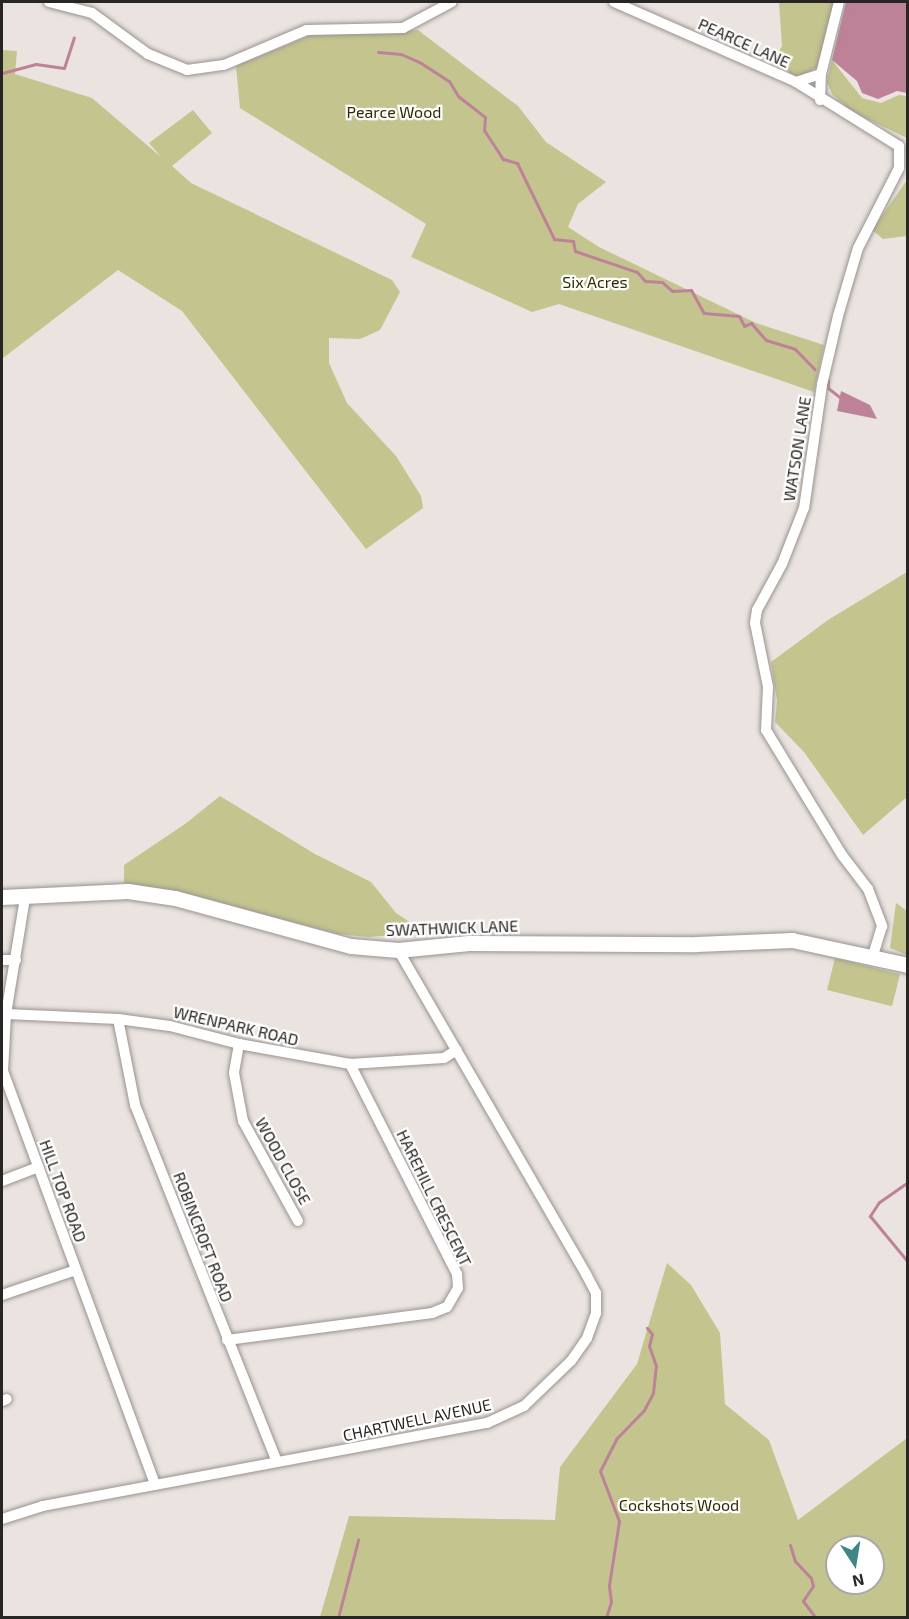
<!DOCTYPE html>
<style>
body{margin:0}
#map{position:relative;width:909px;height:1619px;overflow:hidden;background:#eae3e0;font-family:"Exo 2",sans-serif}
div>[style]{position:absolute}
.green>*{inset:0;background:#c4c48f;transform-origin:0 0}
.water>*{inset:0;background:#be8298}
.stream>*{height:3px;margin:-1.5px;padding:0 1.5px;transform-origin:1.5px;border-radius:1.5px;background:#be8298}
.roads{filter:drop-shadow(0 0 2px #98938f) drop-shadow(0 0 2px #98938f)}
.street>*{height:10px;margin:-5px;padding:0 5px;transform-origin:5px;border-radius:5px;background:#fff}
.secondary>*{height:15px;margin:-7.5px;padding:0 7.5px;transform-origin:7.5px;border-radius:7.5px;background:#fff}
span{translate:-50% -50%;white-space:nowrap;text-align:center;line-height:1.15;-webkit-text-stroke:4.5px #fff;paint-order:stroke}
.street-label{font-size:16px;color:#282624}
.park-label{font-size:16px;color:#2f2e00}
.frame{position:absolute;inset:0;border:3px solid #282624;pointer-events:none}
.north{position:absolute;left:825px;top:1535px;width:60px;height:60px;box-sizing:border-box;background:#fff;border:2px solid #a9a8a7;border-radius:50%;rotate:168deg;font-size:16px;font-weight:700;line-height:24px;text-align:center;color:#282624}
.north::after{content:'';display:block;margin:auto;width:21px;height:27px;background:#3f8785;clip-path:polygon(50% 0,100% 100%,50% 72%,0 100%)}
</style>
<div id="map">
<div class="green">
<i style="clip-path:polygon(779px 2px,835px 2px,818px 67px,797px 78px,773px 61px,782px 46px)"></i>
<i style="clip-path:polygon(418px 30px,518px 106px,546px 142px,606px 182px,578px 204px,568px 227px,599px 247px,756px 323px,824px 345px,814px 392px,559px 304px,532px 312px,411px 257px,426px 224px,240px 108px,236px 66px,314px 34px)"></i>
<i style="clip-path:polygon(2px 50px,17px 51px,15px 74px,92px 98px,161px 157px,149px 143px,193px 110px,212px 133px,172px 166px,191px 183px,392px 280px,400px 292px,380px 330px,360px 339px,329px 338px,329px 363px,347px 403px,396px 456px,421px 496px,423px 508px,366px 549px,182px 311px,118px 270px,3px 358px)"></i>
<i style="clip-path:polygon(832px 60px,862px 98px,881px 103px,899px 95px,907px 96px,907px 138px,851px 111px,832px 94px,827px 82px)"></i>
<i style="clip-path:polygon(907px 180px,907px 236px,883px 239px,872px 230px)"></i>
<i style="clip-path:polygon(907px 572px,907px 797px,863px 835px,804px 752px,775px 722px,777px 701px,771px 662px,828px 620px)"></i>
<i style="clip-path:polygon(220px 796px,315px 854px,371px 882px,396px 913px,426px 933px,368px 937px,338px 934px,178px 891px,124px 883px,124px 865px,185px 824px)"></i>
<i style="clip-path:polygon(896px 903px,907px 911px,907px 955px,890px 948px)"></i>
<i style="left:835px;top:958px;width:67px;height:33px;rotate:14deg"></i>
<i style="clip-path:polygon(evenodd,667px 1263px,691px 1285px,720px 1333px,725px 1404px,769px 1440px,798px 1520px,907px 1438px,907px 1617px,320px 1617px,349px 1516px,555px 1520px,560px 1467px,637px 1364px,667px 1263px,837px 1547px,873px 1547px,873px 1583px,837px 1583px,837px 1547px)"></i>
</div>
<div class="water">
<i style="clip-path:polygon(846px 2px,907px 2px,907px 93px,897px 91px,878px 99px,862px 93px,857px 81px,832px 60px)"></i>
<i style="clip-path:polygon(841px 391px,870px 405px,877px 419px,837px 411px)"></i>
</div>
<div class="stream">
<i style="left:378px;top:52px;width:23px;rotate:5deg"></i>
<i style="left:401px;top:54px;width:22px;rotate:24deg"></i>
<i style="left:421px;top:63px;width:33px;rotate:33deg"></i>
<i style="left:449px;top:81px;width:17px;rotate:59deg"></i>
<i style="left:458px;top:96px;width:34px;rotate:38deg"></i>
<i style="left:485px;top:117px;width:13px;rotate:94deg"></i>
<i style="left:484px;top:130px;width:35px;rotate:57deg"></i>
<i style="left:503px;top:159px;width:15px;rotate:16deg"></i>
<i style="left:517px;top:163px;width:85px;rotate:64deg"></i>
<i style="left:554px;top:239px;width:19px;rotate:6deg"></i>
<i style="left:573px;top:241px;width:10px;rotate:79deg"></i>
<i style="left:575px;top:251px;width:65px;rotate:18.7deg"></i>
<i style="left:637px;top:272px;width:12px;rotate:48deg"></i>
<i style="left:645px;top:281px;width:17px;rotate:3deg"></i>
<i style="left:662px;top:282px;width:13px;rotate:42deg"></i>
<i style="left:672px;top:291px;width:19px;rotate:-3deg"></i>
<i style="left:691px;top:290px;width:26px;rotate:61deg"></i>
<i style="left:704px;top:313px;width:35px;rotate:5deg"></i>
<i style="left:739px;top:316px;width:11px;rotate:63deg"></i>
<i style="left:744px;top:326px;width:8px;rotate:-23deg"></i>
<i style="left:751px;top:323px;width:23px;rotate:49deg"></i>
<i style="left:766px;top:340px;width:30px;rotate:17deg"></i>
<i style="left:795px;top:349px;width:28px;rotate:46deg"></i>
<i style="left:2px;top:73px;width:35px;rotate:-15deg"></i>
<i style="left:36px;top:64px;width:28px;rotate:8deg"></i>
<i style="left:64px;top:68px;width:32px;rotate:-72deg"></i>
<i style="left:828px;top:380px;width:8px;rotate:90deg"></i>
<i style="left:828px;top:388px;width:16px;rotate:38deg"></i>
<i style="left:908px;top:1182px;width:35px;rotate:145deg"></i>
<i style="left:879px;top:1202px;width:17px;rotate:123deg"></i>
<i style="left:870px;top:1216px;width:60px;rotate:50.4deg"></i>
<i style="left:790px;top:1545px;width:17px;rotate:73deg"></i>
<i style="left:795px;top:1561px;width:23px;rotate:47deg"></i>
<i style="left:811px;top:1578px;width:8px;rotate:76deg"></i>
<i style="left:813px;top:1586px;width:18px;rotate:124deg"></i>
<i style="left:803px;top:1601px;width:21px;rotate:53deg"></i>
<i style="left:338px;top:1618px;width:81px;rotate:-75.6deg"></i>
<i style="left:606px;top:1618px;width:17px;rotate:-73deg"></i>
<i style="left:611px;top:1602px;width:17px;rotate:-97deg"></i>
<i style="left:609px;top:1585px;width:65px;rotate:-81.1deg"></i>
<i style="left:619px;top:1521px;width:53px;rotate:-110.8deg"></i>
<i style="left:600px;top:1471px;width:37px;rotate:-63deg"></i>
<i style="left:617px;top:1438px;width:39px;rotate:-46deg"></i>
<i style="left:644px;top:1410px;width:19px;rotate:-62deg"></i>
<i style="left:653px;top:1393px;width:27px;rotate:-84deg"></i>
<i style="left:656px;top:1366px;width:21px;rotate:-109deg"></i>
<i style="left:649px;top:1346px;width:12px;rotate:-76deg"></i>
<i style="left:652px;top:1334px;width:8px;rotate:-130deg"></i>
</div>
<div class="roads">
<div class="street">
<i style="left:49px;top:2px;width:44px;rotate:14.3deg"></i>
<i style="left:92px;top:13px;width:69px;rotate:36.2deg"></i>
<i style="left:148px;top:54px;width:42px;rotate:22.3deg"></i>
<i style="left:187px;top:70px;width:37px;rotate:-8deg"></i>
<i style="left:224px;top:65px;width:90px;rotate:-22.9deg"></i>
<i style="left:307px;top:30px;width:96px;rotate:-1.2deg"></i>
<i style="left:403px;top:28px;width:55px;rotate:-28deg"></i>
<i style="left:614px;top:2px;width:199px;rotate:23.7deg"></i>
<i style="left:796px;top:82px;width:121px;rotate:31.9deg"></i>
<i style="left:899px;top:146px;width:22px;rotate:90deg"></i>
<i style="left:899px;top:168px;width:90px;rotate:117.1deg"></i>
<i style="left:858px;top:248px;width:71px;rotate:106.4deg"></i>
<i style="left:838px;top:316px;width:71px;rotate:103.1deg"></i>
<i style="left:822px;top:385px;width:124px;rotate:98.3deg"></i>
<i style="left:804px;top:508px;width:60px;rotate:111.4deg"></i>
<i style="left:782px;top:564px;width:52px;rotate:118.5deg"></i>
<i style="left:757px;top:610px;width:13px;rotate:99deg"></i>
<i style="left:755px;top:623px;width:65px;rotate:78.5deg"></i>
<i style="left:768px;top:687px;width:43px;rotate:92.7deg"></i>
<i style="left:766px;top:730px;width:146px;rotate:58.7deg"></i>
<i style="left:842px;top:855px;width:43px;rotate:52.6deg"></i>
<i style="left:868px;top:889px;width:40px;rotate:69deg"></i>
<i style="left:882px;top:926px;width:30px;rotate:107deg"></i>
<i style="left:796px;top:82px;width:26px;rotate:-18deg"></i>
<i style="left:820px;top:100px;width:26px;rotate:-88deg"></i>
<i style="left:821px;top:74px;width:74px;rotate:-76deg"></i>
<i style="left:25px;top:898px;width:118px;rotate:99.3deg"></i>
<i style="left:6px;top:1014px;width:57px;rotate:93deg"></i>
<i style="left:3px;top:1071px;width:441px;rotate:69.8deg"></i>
<i style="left:2px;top:960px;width:14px"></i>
<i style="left:6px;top:1014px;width:112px;rotate:2.6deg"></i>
<i style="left:118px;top:1019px;width:52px;rotate:7.7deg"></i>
<i style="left:170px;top:1026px;width:71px;rotate:14.6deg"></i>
<i style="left:239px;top:1044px;width:113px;rotate:10.2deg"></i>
<i style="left:350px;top:1064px;width:94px;rotate:-3.7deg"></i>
<i style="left:444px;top:1058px;width:15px;rotate:-32deg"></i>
<i style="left:118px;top:1019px;width:88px;rotate:78.8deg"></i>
<i style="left:135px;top:1105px;width:384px;rotate:68.3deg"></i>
<i style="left:239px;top:1044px;width:29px;rotate:100deg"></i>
<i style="left:234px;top:1073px;width:49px;rotate:79.4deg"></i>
<i style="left:243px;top:1121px;width:114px;rotate:61.2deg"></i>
<i style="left:2px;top:1181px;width:39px;rotate:-21deg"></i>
<i style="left:2px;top:1295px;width:78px;rotate:-18.7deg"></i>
<i style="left:227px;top:1340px;width:207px;rotate:-7.5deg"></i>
<i style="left:432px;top:1313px;width:16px;rotate:-22deg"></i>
<i style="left:447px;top:1307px;width:22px;rotate:-60deg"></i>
<i style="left:458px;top:1288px;width:14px;rotate:-94deg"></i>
<i style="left:457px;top:1274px;width:236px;rotate:-117deg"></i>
<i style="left:2px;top:1401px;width:5px;rotate:-22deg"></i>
<i style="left:2px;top:1519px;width:43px;rotate:-17.6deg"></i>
<i style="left:43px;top:1506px;width:452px;rotate:-10.6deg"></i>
<i style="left:487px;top:1423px;width:41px;rotate:-24.7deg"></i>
<i style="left:524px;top:1406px;width:65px;rotate:-43.8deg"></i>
<i style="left:571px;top:1361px;width:28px;rotate:-55deg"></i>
<i style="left:587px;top:1338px;width:27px;rotate:-70deg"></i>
<i style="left:596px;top:1313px;width:20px;rotate:-90deg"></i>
<i style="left:596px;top:1293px;width:21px;rotate:-118deg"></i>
<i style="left:586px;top:1274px;width:375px;rotate:-120.1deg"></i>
</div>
<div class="secondary">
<i style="left:2px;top:897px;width:126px;rotate:-2.7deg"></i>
<i style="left:128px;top:891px;width:48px;rotate:8.5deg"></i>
<i style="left:175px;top:898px;width:182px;rotate:15.3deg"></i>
<i style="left:351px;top:946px;width:47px;rotate:4.9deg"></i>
<i style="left:398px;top:950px;width:71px;rotate:-5.6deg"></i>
<i style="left:469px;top:943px;width:227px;rotate:0.3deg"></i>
<i style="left:696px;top:944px;width:96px;rotate:-2.4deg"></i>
<i style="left:792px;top:940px;width:119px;rotate:12.2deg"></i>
</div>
</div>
<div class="street-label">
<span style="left:744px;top:43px;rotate:24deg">PEARCE LANE</span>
<span style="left:797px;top:449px;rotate:-81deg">WATSON LANE</span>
<span style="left:452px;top:928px;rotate:-2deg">SWATHWICK LANE</span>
<span style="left:236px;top:1026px;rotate:13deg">WRENPARK ROAD</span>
<span style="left:283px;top:1161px;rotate:61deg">WOOD CLOSE</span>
<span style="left:63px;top:1191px;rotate:70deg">HILL TOP ROAD</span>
<span style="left:434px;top:1198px;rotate:64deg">HAREHILL CRESCENT</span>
<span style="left:203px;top:1237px;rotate:69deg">ROBINCROFT ROAD</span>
<span style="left:417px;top:1420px;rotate:-12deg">CHARTWELL AVENUE</span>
</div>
<div class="park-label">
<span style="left:394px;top:112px">Pearce Wood</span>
<span style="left:595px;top:282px">Six Acres</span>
<span style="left:679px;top:1505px">Cockshots Wood</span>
</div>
<div class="frame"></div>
<div class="north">N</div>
</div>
